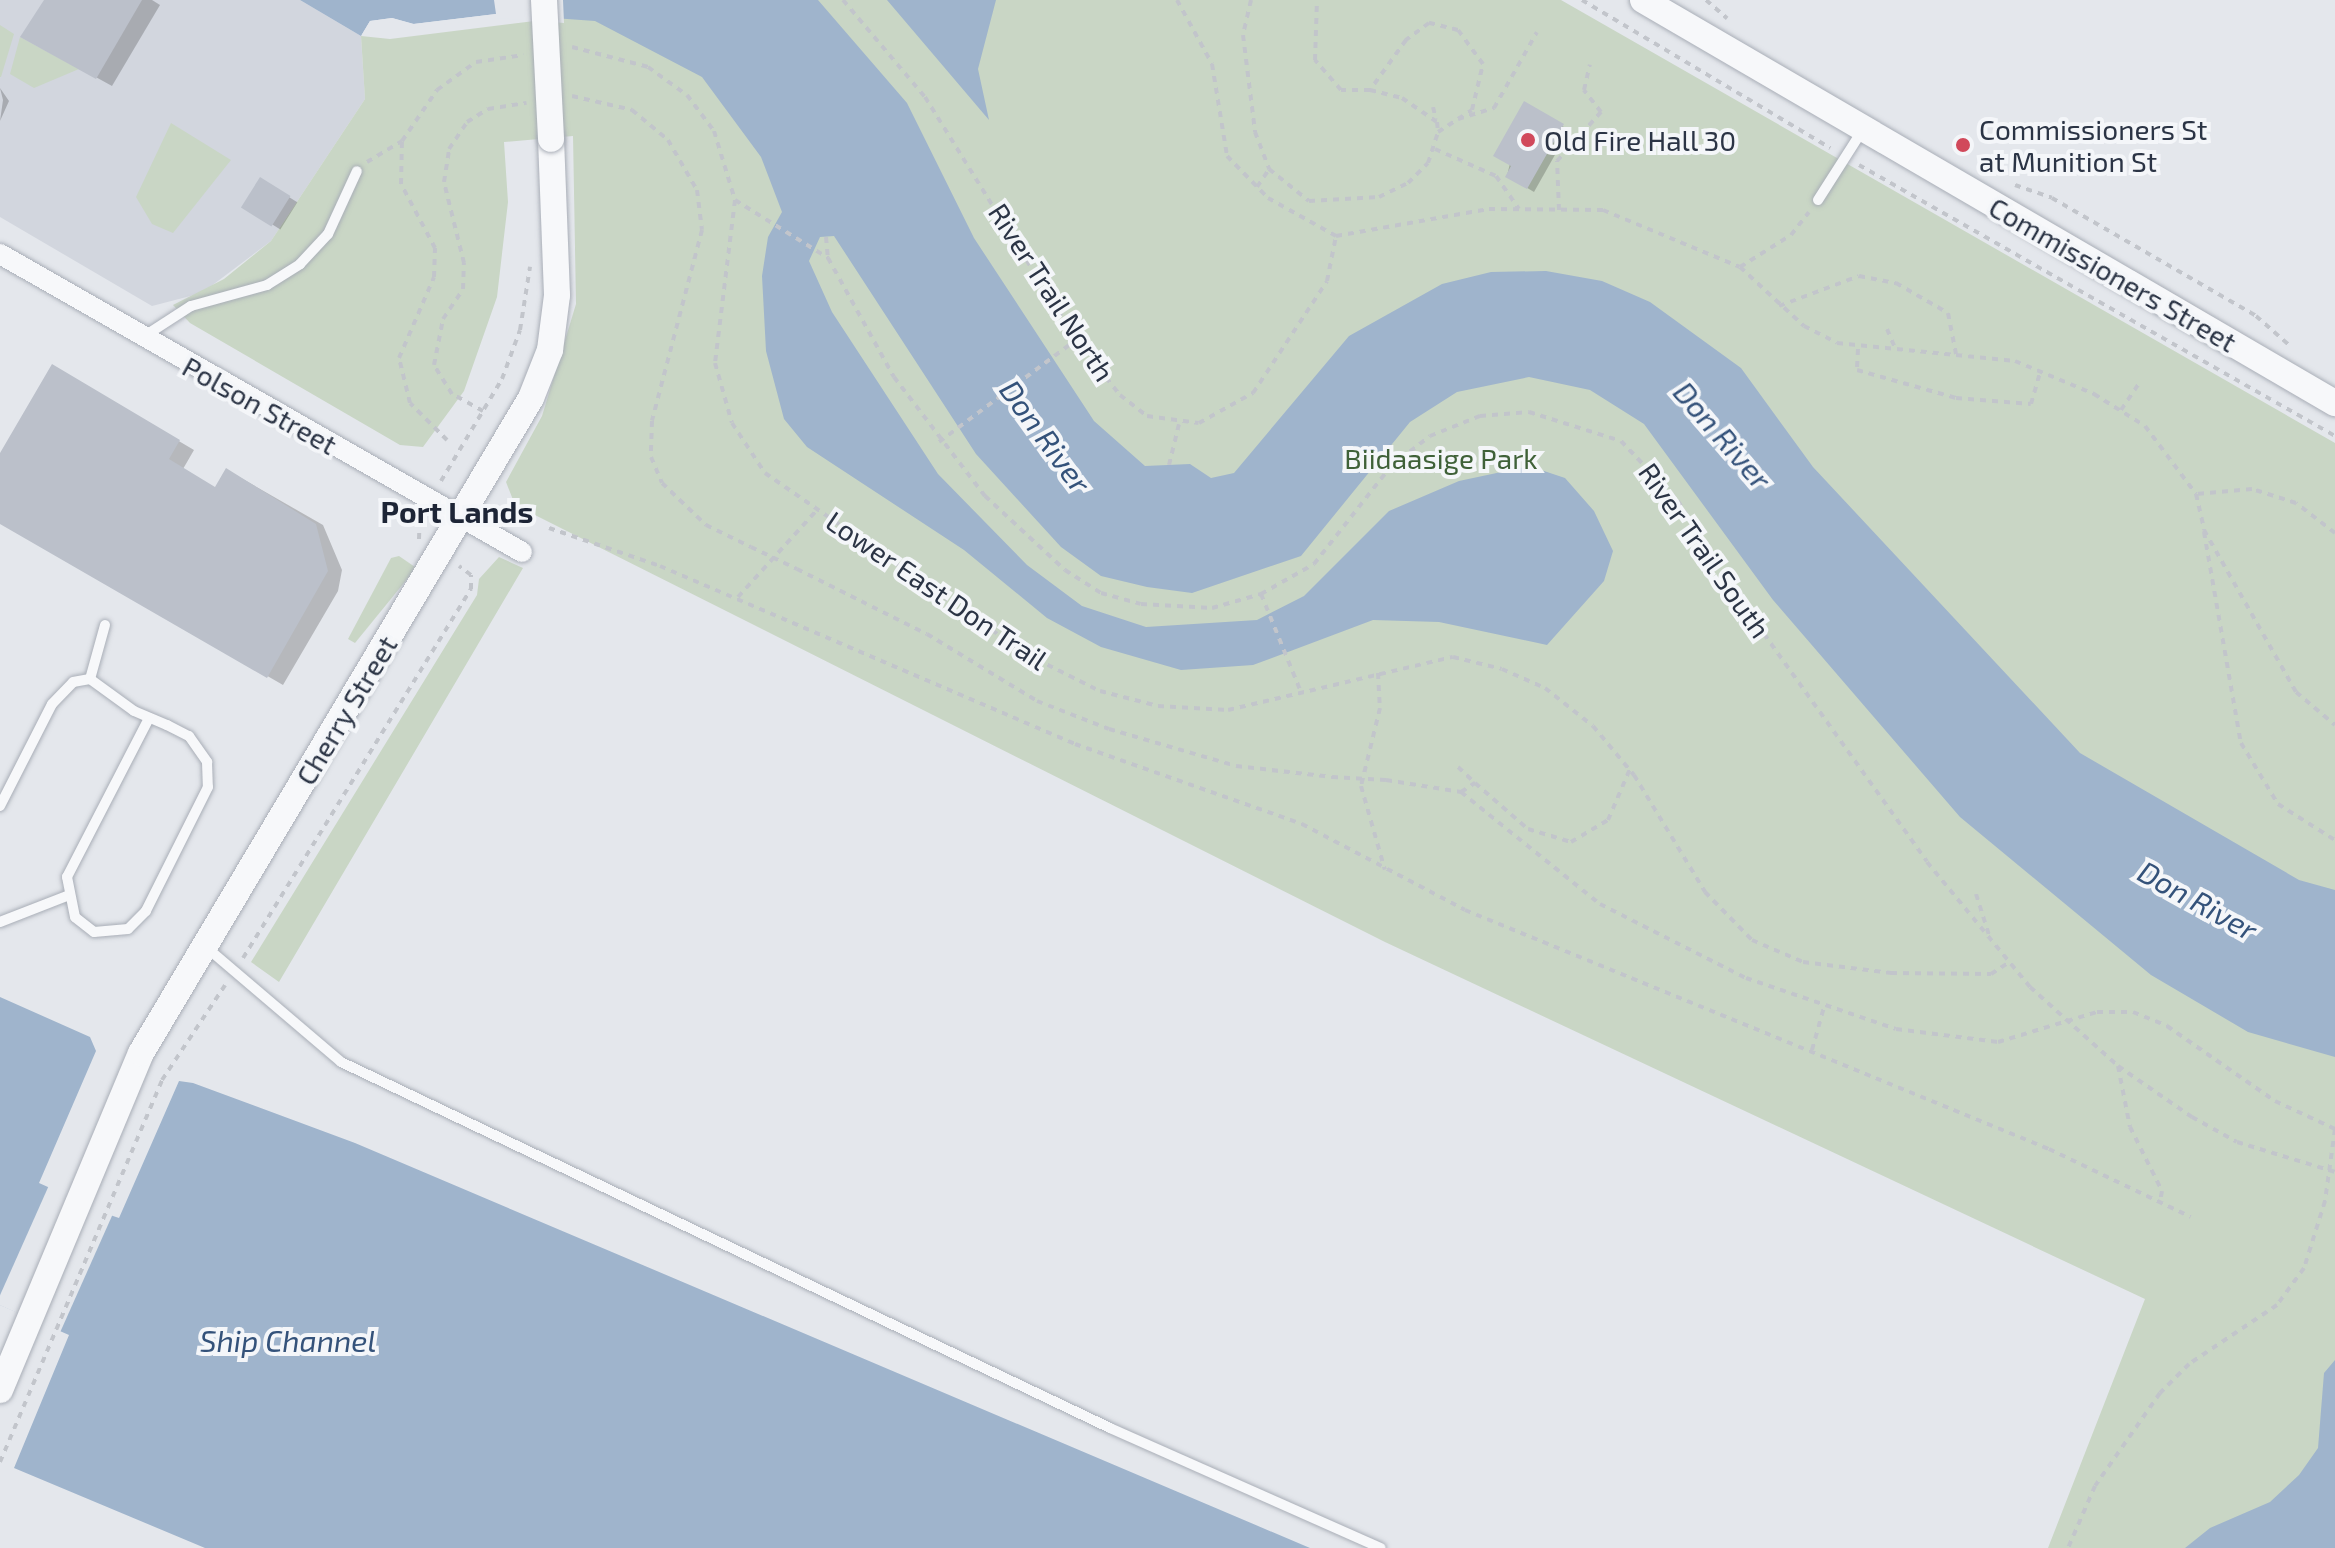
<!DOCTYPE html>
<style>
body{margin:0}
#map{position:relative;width:2335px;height:1548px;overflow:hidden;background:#e4e7ec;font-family:"Exo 2",sans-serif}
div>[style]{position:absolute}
.built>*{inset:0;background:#d2d6de}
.green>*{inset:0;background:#c9d6c5}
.water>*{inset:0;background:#9fb4cc}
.pier>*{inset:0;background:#e4e7ec;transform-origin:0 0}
.shadow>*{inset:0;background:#0003;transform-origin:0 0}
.building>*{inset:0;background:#bbc0ca;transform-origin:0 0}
.path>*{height:4px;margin-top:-2px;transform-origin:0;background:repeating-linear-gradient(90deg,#c2c5cb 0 6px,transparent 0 12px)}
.roads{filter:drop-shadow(0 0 2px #a9aeb7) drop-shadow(0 0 2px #a9aeb7)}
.service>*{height:10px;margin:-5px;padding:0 5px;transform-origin:5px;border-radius:5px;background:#f7f8fa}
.minor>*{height:20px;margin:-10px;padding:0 10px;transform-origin:10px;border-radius:10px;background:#f7f8fa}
.tertiary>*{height:26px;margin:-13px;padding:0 13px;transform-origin:13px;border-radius:13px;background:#f7f8fa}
.path-bridge>*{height:4px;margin-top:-2px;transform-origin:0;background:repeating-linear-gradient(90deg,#c2c5cb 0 6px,transparent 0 12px)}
.bridges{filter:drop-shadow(0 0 2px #a9aeb7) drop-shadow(0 0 2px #a9aeb7)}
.tertiary-bridge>*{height:26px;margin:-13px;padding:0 13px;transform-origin:13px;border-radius:13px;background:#f7f8fa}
.dots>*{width:22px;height:22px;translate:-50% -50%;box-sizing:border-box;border:4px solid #f4f6f9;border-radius:50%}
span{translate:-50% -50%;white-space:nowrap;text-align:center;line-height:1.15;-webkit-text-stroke:8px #f4f6f9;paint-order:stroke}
.poi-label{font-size:28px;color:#2b3445}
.left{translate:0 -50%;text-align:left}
.street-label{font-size:28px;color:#2b3445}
.park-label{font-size:28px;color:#3f6138}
.water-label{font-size:30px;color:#34527a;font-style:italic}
.neighbourhood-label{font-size:30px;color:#1d2536;font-weight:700}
</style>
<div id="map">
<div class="built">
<i style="clip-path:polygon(0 0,300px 0,361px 36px,365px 99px,271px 241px,202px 293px,152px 306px,0 217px)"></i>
</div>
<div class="green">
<i style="clip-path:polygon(566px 0,1561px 0,2335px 443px,2335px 1548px,2048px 1548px,2145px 1299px,1385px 942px,515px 505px,506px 482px,542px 416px,576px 304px,573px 136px,504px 142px,508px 202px,497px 297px,464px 391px,423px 447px,400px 445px,190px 323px,173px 305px,224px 279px,271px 241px,365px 99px,361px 36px,390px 39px,567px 17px)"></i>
<i style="clip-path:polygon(0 25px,14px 34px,1px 77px,0 77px)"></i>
<i style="clip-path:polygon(20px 37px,79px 69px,34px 88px,10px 74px)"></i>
<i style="clip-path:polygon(171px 123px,231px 160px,173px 233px,152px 224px,136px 197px)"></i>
<i style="clip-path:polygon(399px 556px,415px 567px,408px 578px,355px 643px,348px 639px,391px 558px)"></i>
<i style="clip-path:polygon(499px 557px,523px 568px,279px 982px,251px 962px,477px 595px,479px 579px)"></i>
</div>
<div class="water">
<i style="clip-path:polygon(300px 0,818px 0,907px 103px,974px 238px,1094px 421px,1145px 466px,1190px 464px,1211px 478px,1234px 473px,1349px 336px,1442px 284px,1491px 272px,1546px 271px,1602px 281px,1650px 302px,1741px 368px,1813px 467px,2080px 753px,2299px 880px,2335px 890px,2335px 1057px,2248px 1032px,2151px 975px,1960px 817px,1773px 600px,1644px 424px,1590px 390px,1529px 377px,1457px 392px,1410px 422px,1301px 556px,1192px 593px,1147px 587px,1101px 576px,1061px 547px,976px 454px,834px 236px,820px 237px,809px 261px,832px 312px,938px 474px,1027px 565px,1082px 606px,1146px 627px,1257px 620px,1304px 596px,1389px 511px,1459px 481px,1529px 466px,1565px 478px,1594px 511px,1613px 551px,1604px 581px,1547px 645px,1439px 622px,1373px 620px,1253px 665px,1181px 670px,1101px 647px,1047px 618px,964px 550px,807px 447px,784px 419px,766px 351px,762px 276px,768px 237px,782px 212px,761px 157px,702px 77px,595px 21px,496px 14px,413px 24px,392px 18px,370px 21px,361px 36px)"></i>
<i style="clip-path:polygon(887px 0,996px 0,978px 69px,989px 120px)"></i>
<i style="clip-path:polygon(0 997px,90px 1037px,96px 1051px,39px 1183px,113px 1216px,119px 1218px,179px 1081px,193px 1083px,355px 1143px,1310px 1548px,205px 1548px,14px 1468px,69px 1335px,0 1305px)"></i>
<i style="clip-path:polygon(2335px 1360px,2335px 1548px,2185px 1548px,2210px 1528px,2270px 1502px,2299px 1475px,2318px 1448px,2324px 1373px)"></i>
</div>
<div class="pier">
<i style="clip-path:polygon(494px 0,563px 0,564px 23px,496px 18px,414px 28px,391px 22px,372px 24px,361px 36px,370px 21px,392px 18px,414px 24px,496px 14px)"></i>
<i style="left:50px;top:1183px;width:70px;height:132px;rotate:24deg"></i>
</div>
<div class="shadow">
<i style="clip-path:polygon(47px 0,152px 0,160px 5px,112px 86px,23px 37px)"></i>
<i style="clip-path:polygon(0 88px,9px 101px,0 121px,3px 100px)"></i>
<i style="clip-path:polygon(1524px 104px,1569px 130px,1534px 192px,1507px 176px)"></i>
<i style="left:260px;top:179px;width:44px;height:32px;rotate:32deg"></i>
<i style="clip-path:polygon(53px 367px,194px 450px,183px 469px,216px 489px,227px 470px,323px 525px,342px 570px,338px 591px,283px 685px,0 521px,0 456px)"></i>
</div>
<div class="building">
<i style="clip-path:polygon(44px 0,142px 0,96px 79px,20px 37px)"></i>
<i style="clip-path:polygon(1524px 101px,1564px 124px,1527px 189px,1505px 177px,1511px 166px,1493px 156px)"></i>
<i style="left:260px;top:177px;width:36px;height:36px;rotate:32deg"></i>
<i style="clip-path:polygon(52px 364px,180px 440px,169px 459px,215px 487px,226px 468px,316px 524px,328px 571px,267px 678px,0 524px,0 453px)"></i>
</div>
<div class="path">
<i style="left:843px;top:0;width:127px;rotate:49.8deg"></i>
<i style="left:925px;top:97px;width:286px;rotate:58.1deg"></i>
<i style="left:1076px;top:340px;width:70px;rotate:51.3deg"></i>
<i style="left:1120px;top:395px;width:34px;rotate:38deg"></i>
<i style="left:1147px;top:416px;width:52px;rotate:7.7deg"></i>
<i style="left:1199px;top:423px;width:62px;rotate:-29.1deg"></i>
<i style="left:1253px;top:393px;width:134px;rotate:-56.5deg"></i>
<i style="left:1327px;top:281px;width:46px;rotate:-78.7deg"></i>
<i style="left:1177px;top:0;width:73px;rotate:61.3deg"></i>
<i style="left:1212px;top:64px;width:93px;rotate:80.7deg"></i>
<i style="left:1227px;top:156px;width:59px;rotate:45.7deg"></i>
<i style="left:1268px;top:198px;width:78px;rotate:29.2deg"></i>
<i style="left:1336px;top:236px;width:155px;rotate:-10deg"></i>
<i style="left:1489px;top:209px;width:114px;rotate:0.5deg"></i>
<i style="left:1603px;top:210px;width:148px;rotate:22.6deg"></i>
<i style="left:1740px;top:267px;width:87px;rotate:42.7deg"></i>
<i style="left:1804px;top:326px;width:37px;rotate:27deg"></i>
<i style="left:1837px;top:343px;width:179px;rotate:5.8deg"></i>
<i style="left:2015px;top:361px;width:86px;rotate:22.7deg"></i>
<i style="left:2094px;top:394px;width:60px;rotate:32.1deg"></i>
<i style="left:2145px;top:426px;width:85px;rotate:53.1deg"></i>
<i style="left:1251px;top:0;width:36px;rotate:103deg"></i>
<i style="left:1243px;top:35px;width:98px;rotate:82.9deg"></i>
<i style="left:1255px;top:132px;width:40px;rotate:69deg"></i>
<i style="left:1269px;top:169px;width:51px;rotate:38.7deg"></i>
<i style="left:1309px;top:201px;width:70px;rotate:-3.3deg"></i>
<i style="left:1379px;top:197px;width:32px;rotate:-26deg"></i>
<i style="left:1408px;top:183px;width:28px;rotate:-45deg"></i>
<i style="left:1428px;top:163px;width:33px;rotate:-72deg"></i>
<i style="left:1438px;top:132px;width:40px;rotate:-32.9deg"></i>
<i style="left:1472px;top:110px;width:47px;rotate:-76.6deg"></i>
<i style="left:1483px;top:64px;width:42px;rotate:-126.3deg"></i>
<i style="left:1458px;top:30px;width:30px;rotate:-166deg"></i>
<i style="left:1429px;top:23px;width:29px;rotate:144deg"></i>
<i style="left:1406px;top:40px;width:62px;rotate:125.8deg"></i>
<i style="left:1370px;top:90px;width:29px;rotate:180deg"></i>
<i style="left:1341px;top:90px;width:40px;rotate:-131deg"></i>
<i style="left:1315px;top:60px;width:60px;rotate:-88.1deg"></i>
<i style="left:1582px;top:0;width:289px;rotate:30.8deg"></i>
<i style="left:1706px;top:0;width:28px;rotate:41deg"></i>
<i style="left:572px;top:47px;width:79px;rotate:14.7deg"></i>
<i style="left:648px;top:67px;width:48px;rotate:35.7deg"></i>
<i style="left:687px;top:95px;width:45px;rotate:53.1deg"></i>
<i style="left:714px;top:131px;width:72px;rotate:73.1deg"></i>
<i style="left:735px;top:200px;width:164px;rotate:97deg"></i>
<i style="left:715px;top:363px;width:62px;rotate:74.2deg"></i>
<i style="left:732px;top:423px;width:60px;rotate:56.6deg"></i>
<i style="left:765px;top:473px;width:318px;rotate:34.7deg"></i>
<i style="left:1026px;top:654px;width:83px;rotate:26.6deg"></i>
<i style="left:1100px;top:691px;width:60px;rotate:14.5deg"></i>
<i style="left:1158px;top:706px;width:70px;rotate:3.3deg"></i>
<i style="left:1228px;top:710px;width:231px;rotate:-13.3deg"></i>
<i style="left:1453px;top:657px;width:50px;rotate:13.8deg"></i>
<i style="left:1502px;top:669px;width:47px;rotate:23.8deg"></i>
<i style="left:1545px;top:688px;width:61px;rotate:38.4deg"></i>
<i style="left:1593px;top:726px;width:64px;rotate:50.1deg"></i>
<i style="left:1634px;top:775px;width:137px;rotate:58.7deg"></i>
<i style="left:1705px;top:892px;width:67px;rotate:45.6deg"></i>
<i style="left:1752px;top:940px;width:56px;rotate:23.3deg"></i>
<i style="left:1803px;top:962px;width:89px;rotate:7.1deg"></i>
<i style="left:1891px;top:973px;width:100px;rotate:0.6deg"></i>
<i style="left:1991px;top:974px;width:20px;rotate:-33deg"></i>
<i style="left:1370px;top:90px;width:33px;rotate:14deg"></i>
<i style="left:1402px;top:98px;width:42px;rotate:34.4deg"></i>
<i style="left:1437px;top:122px;width:10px;rotate:84deg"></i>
<i style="left:572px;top:96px;width:62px;rotate:13.1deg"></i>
<i style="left:632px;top:110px;width:47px;rotate:39.8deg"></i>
<i style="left:668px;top:140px;width:58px;rotate:59.9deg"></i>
<i style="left:697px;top:190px;width:40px;rotate:82.9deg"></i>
<i style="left:702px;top:230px;width:197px;rotate:104.7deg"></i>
<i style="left:652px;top:421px;width:36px;rotate:92deg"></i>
<i style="left:651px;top:457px;width:28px;rotate:67deg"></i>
<i style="left:662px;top:483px;width:61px;rotate:43.7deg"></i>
<i style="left:706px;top:525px;width:50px;rotate:26.1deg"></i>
<i style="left:1433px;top:107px;width:12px;rotate:76deg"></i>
<i style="left:1458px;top:119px;width:38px;rotate:-17deg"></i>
<i style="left:1494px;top:108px;width:87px;rotate:-60.5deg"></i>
<i style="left:1435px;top:149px;width:67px;rotate:23.9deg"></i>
<i style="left:1496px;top:176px;width:40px;rotate:55.1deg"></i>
<i style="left:367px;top:162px;width:41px;rotate:-31deg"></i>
<i style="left:1859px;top:165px;width:548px;rotate:29.65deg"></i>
<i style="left:2015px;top:185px;width:39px;rotate:19deg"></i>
<i style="left:2052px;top:198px;width:236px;rotate:30deg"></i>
<i style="left:2256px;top:316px;width:44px;rotate:41.3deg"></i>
<i style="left:1257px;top:187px;width:22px;rotate:-56deg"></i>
<i style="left:735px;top:200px;width:110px;rotate:31.9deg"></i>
<i style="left:828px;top:258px;width:136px;rotate:61deg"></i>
<i style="left:894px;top:377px;width:150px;rotate:52.6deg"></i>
<i style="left:985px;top:496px;width:109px;rotate:42.8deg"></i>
<i style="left:1065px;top:570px;width:43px;rotate:32.6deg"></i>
<i style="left:1101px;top:593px;width:41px;rotate:15.4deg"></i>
<i style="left:1141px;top:604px;width:71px;rotate:3.2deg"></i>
<i style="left:1212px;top:608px;width:51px;rotate:-15.9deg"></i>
<i style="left:1261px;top:594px;width:61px;rotate:-29.5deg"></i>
<i style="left:1314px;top:564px;width:125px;rotate:-51.8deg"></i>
<i style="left:1391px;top:466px;width:49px;rotate:-37.6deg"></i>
<i style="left:1430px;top:436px;width:54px;rotate:-21.8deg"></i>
<i style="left:1480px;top:416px;width:49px;rotate:-4.7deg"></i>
<i style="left:1529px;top:412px;width:96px;rotate:17.5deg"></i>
<i style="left:1621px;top:441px;width:83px;rotate:46.5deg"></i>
<i style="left:1678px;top:501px;width:98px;rotate:58.7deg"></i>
<i style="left:1729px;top:585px;width:340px;rotate:54.4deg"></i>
<i style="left:1927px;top:862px;width:162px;rotate:50.5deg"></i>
<i style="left:2030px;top:987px;width:118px;rotate:41.9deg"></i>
<i style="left:2118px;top:1066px;width:90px;rotate:34.6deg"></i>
<i style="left:2192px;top:1117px;width:51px;rotate:29.1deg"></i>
<i style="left:2237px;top:1142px;width:102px;rotate:17deg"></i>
<i style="left:1559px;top:210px;width:49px;rotate:-92.3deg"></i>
<i style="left:1557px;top:161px;width:66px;rotate:-48.1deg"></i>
<i style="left:1601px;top:112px;width:28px;rotate:-128deg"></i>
<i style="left:1584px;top:90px;width:26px;rotate:-77deg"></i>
<i style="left:826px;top:237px;width:21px;rotate:85deg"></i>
<i style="left:1740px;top:267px;width:60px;rotate:-32.1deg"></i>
<i style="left:1791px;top:235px;width:29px;rotate:-52deg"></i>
<i style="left:1779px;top:306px;width:85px;rotate:-20.6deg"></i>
<i style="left:1859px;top:276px;width:38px;rotate:11deg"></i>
<i style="left:1896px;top:283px;width:60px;rotate:30deg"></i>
<i style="left:1948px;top:313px;width:42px;rotate:79deg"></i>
<i style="left:1887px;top:329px;width:23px;rotate:67deg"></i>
<i style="left:1858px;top:349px;width:21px;rotate:93deg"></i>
<i style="left:1857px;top:370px;width:103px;rotate:15.8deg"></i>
<i style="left:1956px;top:398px;width:75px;rotate:4.6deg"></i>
<i style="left:2031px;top:404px;width:35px;rotate:-74deg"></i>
<i style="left:2121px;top:410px;width:34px;rotate:-56deg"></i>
<i style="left:483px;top:411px;width:35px;rotate:-151deg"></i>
<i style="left:452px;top:394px;width:34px;rotate:-122deg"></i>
<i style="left:434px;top:365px;width:47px;rotate:-78.9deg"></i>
<i style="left:443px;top:319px;width:36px;rotate:-56deg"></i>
<i style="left:463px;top:289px;width:26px;rotate:-88deg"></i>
<i style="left:464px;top:263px;width:83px;rotate:-103.9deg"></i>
<i style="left:444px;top:182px;width:33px;rotate:-81deg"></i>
<i style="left:449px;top:149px;width:32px;rotate:-56deg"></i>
<i style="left:467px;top:122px;width:25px;rotate:-32deg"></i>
<i style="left:488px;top:109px;width:39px;rotate:-9deg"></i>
<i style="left:447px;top:440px;width:52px;rotate:-135deg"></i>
<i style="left:410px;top:403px;width:46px;rotate:-103.7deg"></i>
<i style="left:399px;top:358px;width:88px;rotate:-66.6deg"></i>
<i style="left:434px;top:277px;width:29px;rotate:-88deg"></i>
<i style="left:435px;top:248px;width:72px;rotate:-118deg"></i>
<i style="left:401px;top:184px;width:43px;rotate:-88.7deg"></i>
<i style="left:402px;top:141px;width:62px;rotate:-55.5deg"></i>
<i style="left:437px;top:90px;width:48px;rotate:-35.7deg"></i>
<i style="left:476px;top:62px;width:48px;rotate:-8.5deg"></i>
<i style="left:939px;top:442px;width:171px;rotate:-36.7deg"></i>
<i style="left:1169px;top:465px;width:42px;rotate:-76.3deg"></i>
<i style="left:441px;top:481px;width:119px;rotate:-59.1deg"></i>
<i style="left:502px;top:379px;width:52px;rotate:-69.8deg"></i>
<i style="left:520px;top:330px;width:64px;rotate:-81deg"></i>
<i style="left:549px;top:528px;width:117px;rotate:18.9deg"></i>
<i style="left:660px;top:566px;width:452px;rotate:23.2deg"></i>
<i style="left:1075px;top:744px;width:241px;rotate:19.4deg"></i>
<i style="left:1302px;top:824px;width:184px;rotate:27.8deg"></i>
<i style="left:1465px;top:910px;width:631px;rotate:22.26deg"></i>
<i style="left:2049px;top:1149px;width:157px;rotate:25.6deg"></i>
<i style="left:2204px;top:532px;width:214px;rotate:80.1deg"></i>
<i style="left:2241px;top:743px;width:71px;rotate:58.8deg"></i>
<i style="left:2278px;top:804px;width:67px;rotate:32.3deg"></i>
<i style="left:2335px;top:533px;width:49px;rotate:-142.4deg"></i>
<i style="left:2296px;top:503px;width:46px;rotate:-162.3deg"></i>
<i style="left:2252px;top:489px;width:56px;rotate:174.9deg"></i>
<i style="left:2196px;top:494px;width:37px;rotate:77deg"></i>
<i style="left:2204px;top:530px;width:186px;rotate:60.4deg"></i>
<i style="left:2296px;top:692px;width:51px;rotate:40.2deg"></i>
<i style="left:419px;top:539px;width:23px;rotate:-88deg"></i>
<i style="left:797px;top:569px;width:145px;rotate:26.6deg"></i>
<i style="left:927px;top:634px;width:129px;rotate:31.3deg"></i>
<i style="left:1037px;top:701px;width:77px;rotate:21.3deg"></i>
<i style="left:1109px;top:729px;width:132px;rotate:16.2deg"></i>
<i style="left:1236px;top:766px;width:97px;rotate:6.5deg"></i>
<i style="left:1261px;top:594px;width:106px;rotate:67.8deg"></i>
<i style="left:738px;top:597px;width:118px;rotate:-47.8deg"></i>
<i style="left:1378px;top:673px;width:35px;rotate:87deg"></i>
<i style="left:1380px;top:708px;width:80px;rotate:103.7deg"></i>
<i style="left:1361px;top:786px;width:87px;rotate:74.1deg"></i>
<i style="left:1458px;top:767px;width:23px;rotate:43deg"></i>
<i style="left:1386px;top:780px;width:76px;rotate:9.1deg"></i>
<i style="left:1461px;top:792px;width:179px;rotate:38.9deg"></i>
<i style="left:1600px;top:904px;width:164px;rotate:26.9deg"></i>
<i style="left:1746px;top:978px;width:158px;rotate:18.8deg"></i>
<i style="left:1896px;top:1029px;width:103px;rotate:7.3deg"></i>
<i style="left:1998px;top:1042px;width:103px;rotate:-16.9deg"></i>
<i style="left:2097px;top:1012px;width:36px"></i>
<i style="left:2133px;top:1012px;width:37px;rotate:22deg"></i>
<i style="left:2167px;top:1026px;width:131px;rotate:34.8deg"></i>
<i style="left:2275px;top:1101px;width:66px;rotate:25deg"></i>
<i style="left:2335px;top:1129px;width:73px;rotate:97.9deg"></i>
<i style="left:2325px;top:1201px;width:70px;rotate:107.4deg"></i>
<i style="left:2304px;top:1268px;width:46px;rotate:126.1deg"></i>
<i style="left:2277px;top:1305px;width:106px;rotate:146.2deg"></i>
<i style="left:2189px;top:1364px;width:41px;rotate:135deg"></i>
<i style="left:2160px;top:1393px;width:113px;rotate:125deg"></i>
<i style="left:2095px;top:1486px;width:68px;rotate:113.5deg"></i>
<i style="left:1461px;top:792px;width:17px;rotate:-33deg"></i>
<i style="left:1475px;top:783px;width:70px;rotate:41deg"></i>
<i style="left:1528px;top:829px;width:45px;rotate:16.8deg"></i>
<i style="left:1571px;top:842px;width:43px;rotate:-30.7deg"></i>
<i style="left:1608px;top:820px;width:56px;rotate:-66.7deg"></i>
<i style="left:1976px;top:894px;width:43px;rotate:72.4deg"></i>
<i style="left:243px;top:958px;width:434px;rotate:-58.3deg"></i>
<i style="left:471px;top:589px;width:14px;rotate:-90deg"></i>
<i style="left:471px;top:575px;width:15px;rotate:-143deg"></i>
<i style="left:1812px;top:1050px;width:45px;rotate:-74.4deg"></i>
<i style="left:2118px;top:1066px;width:62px;rotate:78.9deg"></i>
<i style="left:2130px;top:1127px;width:72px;rotate:63.4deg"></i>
<i style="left:2162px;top:1191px;width:10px;rotate:101deg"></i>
<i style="left:0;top:1462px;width:415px;rotate:-67deg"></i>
<i style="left:162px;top:1080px;width:114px;rotate:-56.4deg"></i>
</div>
<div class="roads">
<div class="service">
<i style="left:1818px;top:200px;width:82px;rotate:-57.5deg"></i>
<i style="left:143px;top:337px;width:57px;rotate:-32.9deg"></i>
<i style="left:191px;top:306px;width:79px;rotate:-15.4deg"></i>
<i style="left:267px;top:285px;width:39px;rotate:-32deg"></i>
<i style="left:300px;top:264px;width:41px;rotate:-47deg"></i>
<i style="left:328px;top:234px;width:69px;rotate:-65.3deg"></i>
<i style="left:105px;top:625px;width:56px;rotate:105.5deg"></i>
<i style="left:90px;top:679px;width:54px;rotate:36deg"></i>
<i style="left:134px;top:711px;width:36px;rotate:23deg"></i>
<i style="left:167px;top:725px;width:25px;rotate:27deg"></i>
<i style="left:189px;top:736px;width:32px;rotate:55deg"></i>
<i style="left:207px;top:762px;width:25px;rotate:88deg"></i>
<i style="left:208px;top:787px;width:139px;rotate:116.6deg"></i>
<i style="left:146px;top:911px;width:25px;rotate:135deg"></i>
<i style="left:128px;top:929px;width:34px;rotate:175deg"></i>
<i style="left:94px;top:932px;width:24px;rotate:-142deg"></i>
<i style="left:75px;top:917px;width:41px;rotate:-101.3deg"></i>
<i style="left:67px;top:877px;width:179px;rotate:-62.7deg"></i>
<i style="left:0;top:806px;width:114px;rotate:-63deg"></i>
<i style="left:52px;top:704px;width:30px;rotate:-46deg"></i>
<i style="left:73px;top:682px;width:17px;rotate:-10deg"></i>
<i style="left:0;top:922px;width:72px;rotate:-21.2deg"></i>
<i style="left:206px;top:947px;width:177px;rotate:40.4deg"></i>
<i style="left:341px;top:1062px;width:852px;rotate:25.45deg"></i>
<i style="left:1110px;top:1428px;width:296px;rotate:23.9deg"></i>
</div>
<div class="minor">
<i style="left:0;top:254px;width:601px;rotate:29.72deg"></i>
</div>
<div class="tertiary">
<i style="left:1643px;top:0;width:801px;rotate:30.22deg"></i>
<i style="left:0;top:1390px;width:365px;rotate:-67.3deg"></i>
<i style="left:141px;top:1053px;width:762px;rotate:-59.23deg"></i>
<i style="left:531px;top:398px;width:52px;rotate:-68.4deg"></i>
<i style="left:550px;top:350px;width:55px;rotate:-82.7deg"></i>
<i style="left:557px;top:295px;width:156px;rotate:-92.2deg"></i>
</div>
</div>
<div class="path-bridge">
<i style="left:751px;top:547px;width:51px;rotate:25.6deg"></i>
<i style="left:1332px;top:777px;width:54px;rotate:3.2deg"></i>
</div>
<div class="bridges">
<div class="tertiary-bridge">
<i style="left:544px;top:0;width:139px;rotate:87.1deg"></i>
</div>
</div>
<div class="dots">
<i style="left:1528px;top:140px;background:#d1495b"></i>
<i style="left:1963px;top:145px;background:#d1495b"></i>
</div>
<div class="poi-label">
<span class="left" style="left:1979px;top:145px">Commissioners St<br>at Munition St</span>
<span class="left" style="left:1544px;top:140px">Old Fire Hall 30</span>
</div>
<div class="street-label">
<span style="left:2113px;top:274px;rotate:30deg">Commissioners Street</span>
<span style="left:1052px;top:292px;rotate:57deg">River Trail North</span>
<span style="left:260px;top:405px;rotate:29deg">Polson Street</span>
<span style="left:1705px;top:550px;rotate:55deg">River Trail South</span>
<span style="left:937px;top:590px;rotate:34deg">Lower East Don Trail</span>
<span style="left:346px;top:710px;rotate:-59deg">Cherry Street</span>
</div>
<div class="park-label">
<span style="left:1441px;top:458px">Biidaasige Park</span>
</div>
<div class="water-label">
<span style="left:1723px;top:435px;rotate:49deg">Don River</span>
<span style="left:1046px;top:436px;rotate:54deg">Don River</span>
<span style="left:2198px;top:900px;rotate:29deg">Don River</span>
<span style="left:288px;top:1340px">Ship Channel</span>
</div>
<div class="neighbourhood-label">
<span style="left:457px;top:511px">Port Lands</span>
</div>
</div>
